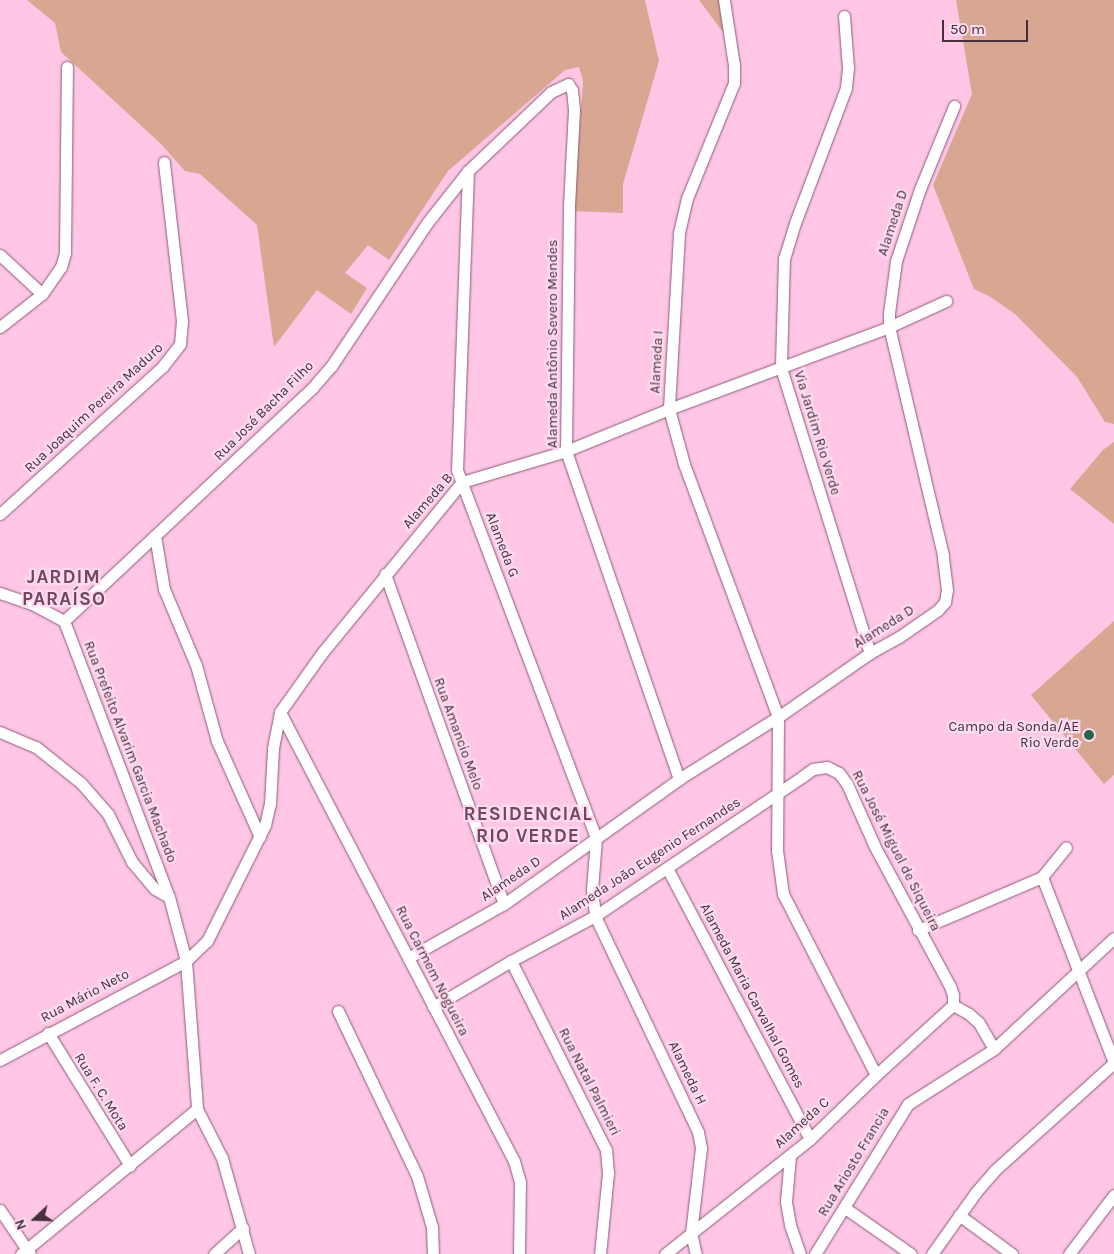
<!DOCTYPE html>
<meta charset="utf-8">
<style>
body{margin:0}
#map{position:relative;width:1114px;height:1254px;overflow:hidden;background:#ffc6e6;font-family:Karla,sans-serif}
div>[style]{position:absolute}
.green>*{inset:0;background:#d8a792}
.roads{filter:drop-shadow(0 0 1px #8c5a77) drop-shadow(0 0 1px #8c5a77)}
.minor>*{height:11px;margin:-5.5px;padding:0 5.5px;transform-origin:5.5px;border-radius:5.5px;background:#fff}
.dots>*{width:14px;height:14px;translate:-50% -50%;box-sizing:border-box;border:2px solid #fedbee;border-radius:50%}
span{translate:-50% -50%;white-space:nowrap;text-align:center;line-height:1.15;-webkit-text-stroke:4.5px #fedbee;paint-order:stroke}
.street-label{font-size:14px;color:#452f3b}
.poi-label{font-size:14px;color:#452f3b}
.right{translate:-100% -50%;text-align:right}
.district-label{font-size:19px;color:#744561;font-weight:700;letter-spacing:1px}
.north{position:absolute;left:10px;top:1194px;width:50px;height:50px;-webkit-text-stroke:4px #fedbee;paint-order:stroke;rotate:249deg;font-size:14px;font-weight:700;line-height:20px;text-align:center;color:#452f3b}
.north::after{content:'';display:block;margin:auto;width:18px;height:22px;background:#452f3b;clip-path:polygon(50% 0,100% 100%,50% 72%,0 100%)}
.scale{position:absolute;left:942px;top:20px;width:86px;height:22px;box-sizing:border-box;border:2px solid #452f3b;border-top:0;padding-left:6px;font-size:15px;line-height:18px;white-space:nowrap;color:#452f3b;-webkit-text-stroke:4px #fedbee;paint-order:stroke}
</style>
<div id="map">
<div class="green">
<i style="clip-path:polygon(27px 0,645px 0,659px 61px,623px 184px,623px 213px,574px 211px,583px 81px,579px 67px,565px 70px,448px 171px,389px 260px,368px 245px,345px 273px,367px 288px,351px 314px,317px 290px,274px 347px,257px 225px,200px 174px,185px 171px,161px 144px,61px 52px,55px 23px)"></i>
<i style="clip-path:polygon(699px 0,720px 0,725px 35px)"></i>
<i style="clip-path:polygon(956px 0,1114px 0,1114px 424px,1105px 422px,1077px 377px,1015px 314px,989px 296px,974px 289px,933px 185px,972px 94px)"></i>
<i style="clip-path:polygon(1114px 442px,1114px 524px,1070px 489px,1103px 450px)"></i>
<i style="clip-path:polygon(1114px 621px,1114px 775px,1104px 784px,1031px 695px)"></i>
</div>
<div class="roads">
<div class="minor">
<i style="left:724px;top:0;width:66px;rotate:81.3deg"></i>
<i style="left:734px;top:65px;width:18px;rotate:90deg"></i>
<i style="left:734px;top:83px;width:124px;rotate:112.2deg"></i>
<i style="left:687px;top:198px;width:37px;rotate:103deg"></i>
<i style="left:679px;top:234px;width:175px;rotate:93.3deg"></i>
<i style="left:669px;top:409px;width:57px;rotate:74.7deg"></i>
<i style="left:684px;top:464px;width:270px;rotate:69.6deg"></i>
<i style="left:778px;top:717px;width:133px;rotate:90.4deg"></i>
<i style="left:777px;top:850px;width:44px;rotate:82.2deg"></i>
<i style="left:783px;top:894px;width:203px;rotate:62.8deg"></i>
<i style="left:844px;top:16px;width:52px;rotate:85.6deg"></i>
<i style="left:848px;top:68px;width:20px;rotate:96deg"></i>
<i style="left:846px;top:88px;width:144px;rotate:110.7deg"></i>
<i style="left:795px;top:223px;width:37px;rotate:107deg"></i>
<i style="left:784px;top:258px;width:110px;rotate:91.6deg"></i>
<i style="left:781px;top:368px;width:299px;rotate:72.7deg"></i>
<i style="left:468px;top:171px;width:299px;rotate:92.1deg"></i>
<i style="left:457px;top:470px;width:393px;rotate:69.3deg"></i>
<i style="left:596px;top:838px;width:52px;rotate:94.4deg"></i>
<i style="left:592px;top:890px;width:26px;rotate:83deg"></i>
<i style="left:595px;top:916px;width:239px;rotate:64.5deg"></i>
<i style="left:698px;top:1132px;width:16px;rotate:79deg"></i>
<i style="left:701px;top:1148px;width:86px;rotate:96.7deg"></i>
<i style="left:691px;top:1233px;width:22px;rotate:77deg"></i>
<i style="left:0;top:255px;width:57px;rotate:42.9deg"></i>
<i style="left:0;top:327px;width:53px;rotate:-38.2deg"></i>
<i style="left:42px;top:294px;width:33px;rotate:-55deg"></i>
<i style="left:61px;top:267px;width:15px;rotate:-74deg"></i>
<i style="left:65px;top:253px;width:186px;rotate:-89.4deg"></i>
<i style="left:0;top:514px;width:220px;rotate:-42.2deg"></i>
<i style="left:163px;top:366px;width:28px;rotate:-52deg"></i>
<i style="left:180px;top:344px;width:23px;rotate:-85deg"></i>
<i style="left:182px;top:321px;width:160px;rotate:-96.5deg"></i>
<i style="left:155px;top:536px;width:54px;rotate:80.4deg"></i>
<i style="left:164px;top:589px;width:82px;rotate:67.2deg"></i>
<i style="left:196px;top:665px;width:79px;rotate:74.6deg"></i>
<i style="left:217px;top:741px;width:105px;rotate:65.9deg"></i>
<i style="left:385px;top:574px;width:351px;rotate:70.2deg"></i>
<i style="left:0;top:593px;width:34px;rotate:19deg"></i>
<i style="left:32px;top:604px;width:36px;rotate:28deg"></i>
<i style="left:64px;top:621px;width:295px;rotate:69.2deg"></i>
<i style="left:169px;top:897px;width:66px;rotate:75.1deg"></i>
<i style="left:186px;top:961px;width:148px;rotate:85.7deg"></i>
<i style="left:197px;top:1109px;width:55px;rotate:63deg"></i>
<i style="left:222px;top:1158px;width:100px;rotate:74.3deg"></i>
<i style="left:64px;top:621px;width:342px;rotate:-43.2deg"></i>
<i style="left:313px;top:387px;width:29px;rotate:-49deg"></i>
<i style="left:332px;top:365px;width:171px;rotate:-56.2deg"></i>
<i style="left:427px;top:223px;width:66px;rotate:-51.7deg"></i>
<i style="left:468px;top:171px;width:115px;rotate:-43.6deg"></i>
<i style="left:551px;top:92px;width:19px;rotate:-25deg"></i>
<i style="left:568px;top:84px;width:7px;rotate:56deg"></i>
<i style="left:572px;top:90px;width:20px;rotate:84deg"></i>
<i style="left:574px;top:110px;width:96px;rotate:93deg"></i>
<i style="left:569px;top:206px;width:245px;rotate:90.7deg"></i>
<i style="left:566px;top:451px;width:347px;rotate:71deg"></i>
<i style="left:280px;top:712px;width:506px;rotate:62.47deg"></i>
<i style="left:514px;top:1161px;width:22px;rotate:74deg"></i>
<i style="left:520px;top:1182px;width:72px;rotate:90.8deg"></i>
<i style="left:0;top:732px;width:39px;rotate:23deg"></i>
<i style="left:36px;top:747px;width:58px;rotate:38.7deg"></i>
<i style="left:81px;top:783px;width:41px;rotate:48.9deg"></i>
<i style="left:108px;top:814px;width:54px;rotate:63.4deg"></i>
<i style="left:132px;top:862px;width:35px;rotate:50deg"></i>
<i style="left:155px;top:889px;width:16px;rotate:30deg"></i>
<i style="left:667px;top:868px;width:306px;rotate:62.2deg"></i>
<i style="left:1042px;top:877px;width:199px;rotate:68.8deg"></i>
<i style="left:918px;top:930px;width:135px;rotate:-23.1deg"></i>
<i style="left:1042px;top:877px;width:38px;rotate:-51deg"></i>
<i style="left:408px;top:958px;width:110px;rotate:-29.4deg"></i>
<i style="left:504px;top:904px;width:215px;rotate:-35.5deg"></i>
<i style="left:679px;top:779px;width:117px;rotate:-32.1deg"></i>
<i style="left:778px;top:717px;width:112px;rotate:-34.8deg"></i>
<i style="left:870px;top:653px;width:33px;rotate:-29deg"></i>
<i style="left:899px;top:637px;width:47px;rotate:-34.7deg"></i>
<i style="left:938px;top:610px;width:11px;rotate:-49deg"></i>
<i style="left:945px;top:602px;width:12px;rotate:-81deg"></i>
<i style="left:947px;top:590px;width:35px;rotate:-97deg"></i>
<i style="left:943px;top:555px;width:234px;rotate:-103.3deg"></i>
<i style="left:889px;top:327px;width:14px;rotate:-90deg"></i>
<i style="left:889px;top:313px;width:52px;rotate:-82.3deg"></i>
<i style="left:896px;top:261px;width:76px;rotate:-71.6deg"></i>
<i style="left:920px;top:189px;width:90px;rotate:-67.7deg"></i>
<i style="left:511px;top:961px;width:212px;rotate:63.3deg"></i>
<i style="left:606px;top:1150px;width:23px;rotate:85deg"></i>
<i style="left:608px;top:1173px;width:81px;rotate:95.6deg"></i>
<i style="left:953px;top:1005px;width:18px;rotate:29deg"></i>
<i style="left:969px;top:1014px;width:13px;rotate:42deg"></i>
<i style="left:979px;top:1023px;width:30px;rotate:60deg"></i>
<i style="left:433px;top:1007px;width:91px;rotate:-30.5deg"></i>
<i style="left:511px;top:961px;width:95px;rotate:-28.2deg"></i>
<i style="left:595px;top:916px;width:251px;rotate:-33.9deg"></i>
<i style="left:803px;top:776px;width:12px;rotate:-35deg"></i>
<i style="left:813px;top:769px;width:14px;rotate:-8deg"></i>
<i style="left:827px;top:767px;width:13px;rotate:27deg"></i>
<i style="left:839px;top:773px;width:14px;rotate:54deg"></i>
<i style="left:847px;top:784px;width:69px;rotate:66deg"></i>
<i style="left:875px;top:847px;width:158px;rotate:61.7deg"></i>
<i style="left:950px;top:986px;width:9px;rotate:72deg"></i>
<i style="left:953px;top:995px;width:10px;rotate:90deg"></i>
<i style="left:338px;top:1011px;width:183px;rotate:64.4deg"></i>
<i style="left:417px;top:1176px;width:53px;rotate:73.6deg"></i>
<i style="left:432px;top:1227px;width:27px;rotate:88deg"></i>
<i style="left:48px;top:1033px;width:156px;rotate:58.3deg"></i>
<i style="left:0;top:1060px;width:211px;rotate:-28deg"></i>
<i style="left:186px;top:961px;width:29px;rotate:-44deg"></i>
<i style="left:207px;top:941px;width:130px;rotate:-63.4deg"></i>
<i style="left:265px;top:825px;width:22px;rotate:-77deg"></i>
<i style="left:270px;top:804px;width:56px;rotate:-86.9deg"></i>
<i style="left:273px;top:748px;width:37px;rotate:-79deg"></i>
<i style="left:280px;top:712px;width:72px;rotate:-54.6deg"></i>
<i style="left:322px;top:653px;width:221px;rotate:-50.7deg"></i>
<i style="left:462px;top:482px;width:109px;rotate:-16.6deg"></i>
<i style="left:566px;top:451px;width:111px;rotate:-22.2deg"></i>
<i style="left:669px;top:409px;width:235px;rotate:-20.4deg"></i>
<i style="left:889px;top:327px;width:63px;rotate:-24.5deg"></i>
<i style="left:790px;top:1156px;width:46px;rotate:95deg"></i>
<i style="left:786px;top:1202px;width:23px;rotate:80deg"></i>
<i style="left:790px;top:1225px;width:31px;rotate:71deg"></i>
<i style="left:845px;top:1208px;width:80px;rotate:34.9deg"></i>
<i style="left:0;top:1210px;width:53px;rotate:55.7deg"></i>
<i style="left:959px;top:1215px;width:66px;rotate:36.3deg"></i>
<i style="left:21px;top:1254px;width:228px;rotate:-39.5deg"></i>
<i style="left:214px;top:1254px;width:39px;rotate:-42deg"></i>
<i style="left:665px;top:1254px;width:185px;rotate:-38.4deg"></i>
<i style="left:810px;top:1139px;width:92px;rotate:-44.1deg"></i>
<i style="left:876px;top:1075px;width:104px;rotate:-42.3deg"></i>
<i style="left:815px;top:1254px;width:176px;rotate:-58.2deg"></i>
<i style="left:908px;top:1104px;width:102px;rotate:-32.6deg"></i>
<i style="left:994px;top:1049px;width:163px;rotate:-42.8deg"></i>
<i style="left:932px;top:1254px;width:76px;rotate:-54.6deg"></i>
<i style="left:976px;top:1192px;width:29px;rotate:-49deg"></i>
<i style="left:995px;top:1170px;width:160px;rotate:-42deg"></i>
<i style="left:1069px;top:1254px;width:74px;rotate:-52.7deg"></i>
</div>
</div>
<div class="dots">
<i style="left:1089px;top:735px;background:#2a634c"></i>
</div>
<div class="street-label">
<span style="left:893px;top:223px;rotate:-72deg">Alameda D</span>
<span style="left:553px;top:344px;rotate:-90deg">Alameda Antônio Severo Mendes</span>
<span style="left:657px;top:362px;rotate:-87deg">Alameda I</span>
<span style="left:94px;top:408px;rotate:-43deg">Rua Joaquim Pereira Maduro</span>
<span style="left:264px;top:411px;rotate:-45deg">Rua José Bacha Filho</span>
<span style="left:817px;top:433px;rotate:73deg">Via Jardim Rio Verde</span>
<span style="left:428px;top:501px;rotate:-49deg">Alameda B</span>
<span style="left:502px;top:545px;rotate:69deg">Alameda G</span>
<span style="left:884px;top:627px;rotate:-32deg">Alameda D</span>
<span style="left:458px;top:734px;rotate:70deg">Rua Amancio Melo</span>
<span style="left:130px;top:752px;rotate:69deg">Rua Prefeito Alvarim Garcia Machado</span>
<span style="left:896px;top:851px;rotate:63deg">Rua José Miguel de Siqueira</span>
<span style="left:650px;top:859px;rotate:-33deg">Alameda João Eugenio Fernandes</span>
<span style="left:511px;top:879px;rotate:-34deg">Alameda D</span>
<span style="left:432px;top:971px;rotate:63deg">Rua Carmem Nogueira</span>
<span style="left:85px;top:996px;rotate:-28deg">Rua Mário Neto</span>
<span style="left:752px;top:996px;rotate:62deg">Alameda Maria Carvalhal Gomes</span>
<span style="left:687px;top:1073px;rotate:64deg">Alameda H</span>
<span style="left:589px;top:1082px;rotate:63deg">Rua Natal Palmieri</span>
<span style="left:101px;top:1092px;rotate:58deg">Rua F. C. Mota</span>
<span style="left:802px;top:1123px;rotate:-42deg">Alameda C</span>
<span style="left:854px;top:1162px;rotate:-59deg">Rua Ariosto Francia</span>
</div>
<div class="poi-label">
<span class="right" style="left:1079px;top:735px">Campo da Sonda/AE<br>Rio Verde</span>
</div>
<div class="district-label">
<span style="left:64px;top:589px">JARDIM<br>PARAÍSO</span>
<span style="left:528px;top:826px">RESIDENCIAL<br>RIO VERDE</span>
</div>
<div class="north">N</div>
<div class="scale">50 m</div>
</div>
